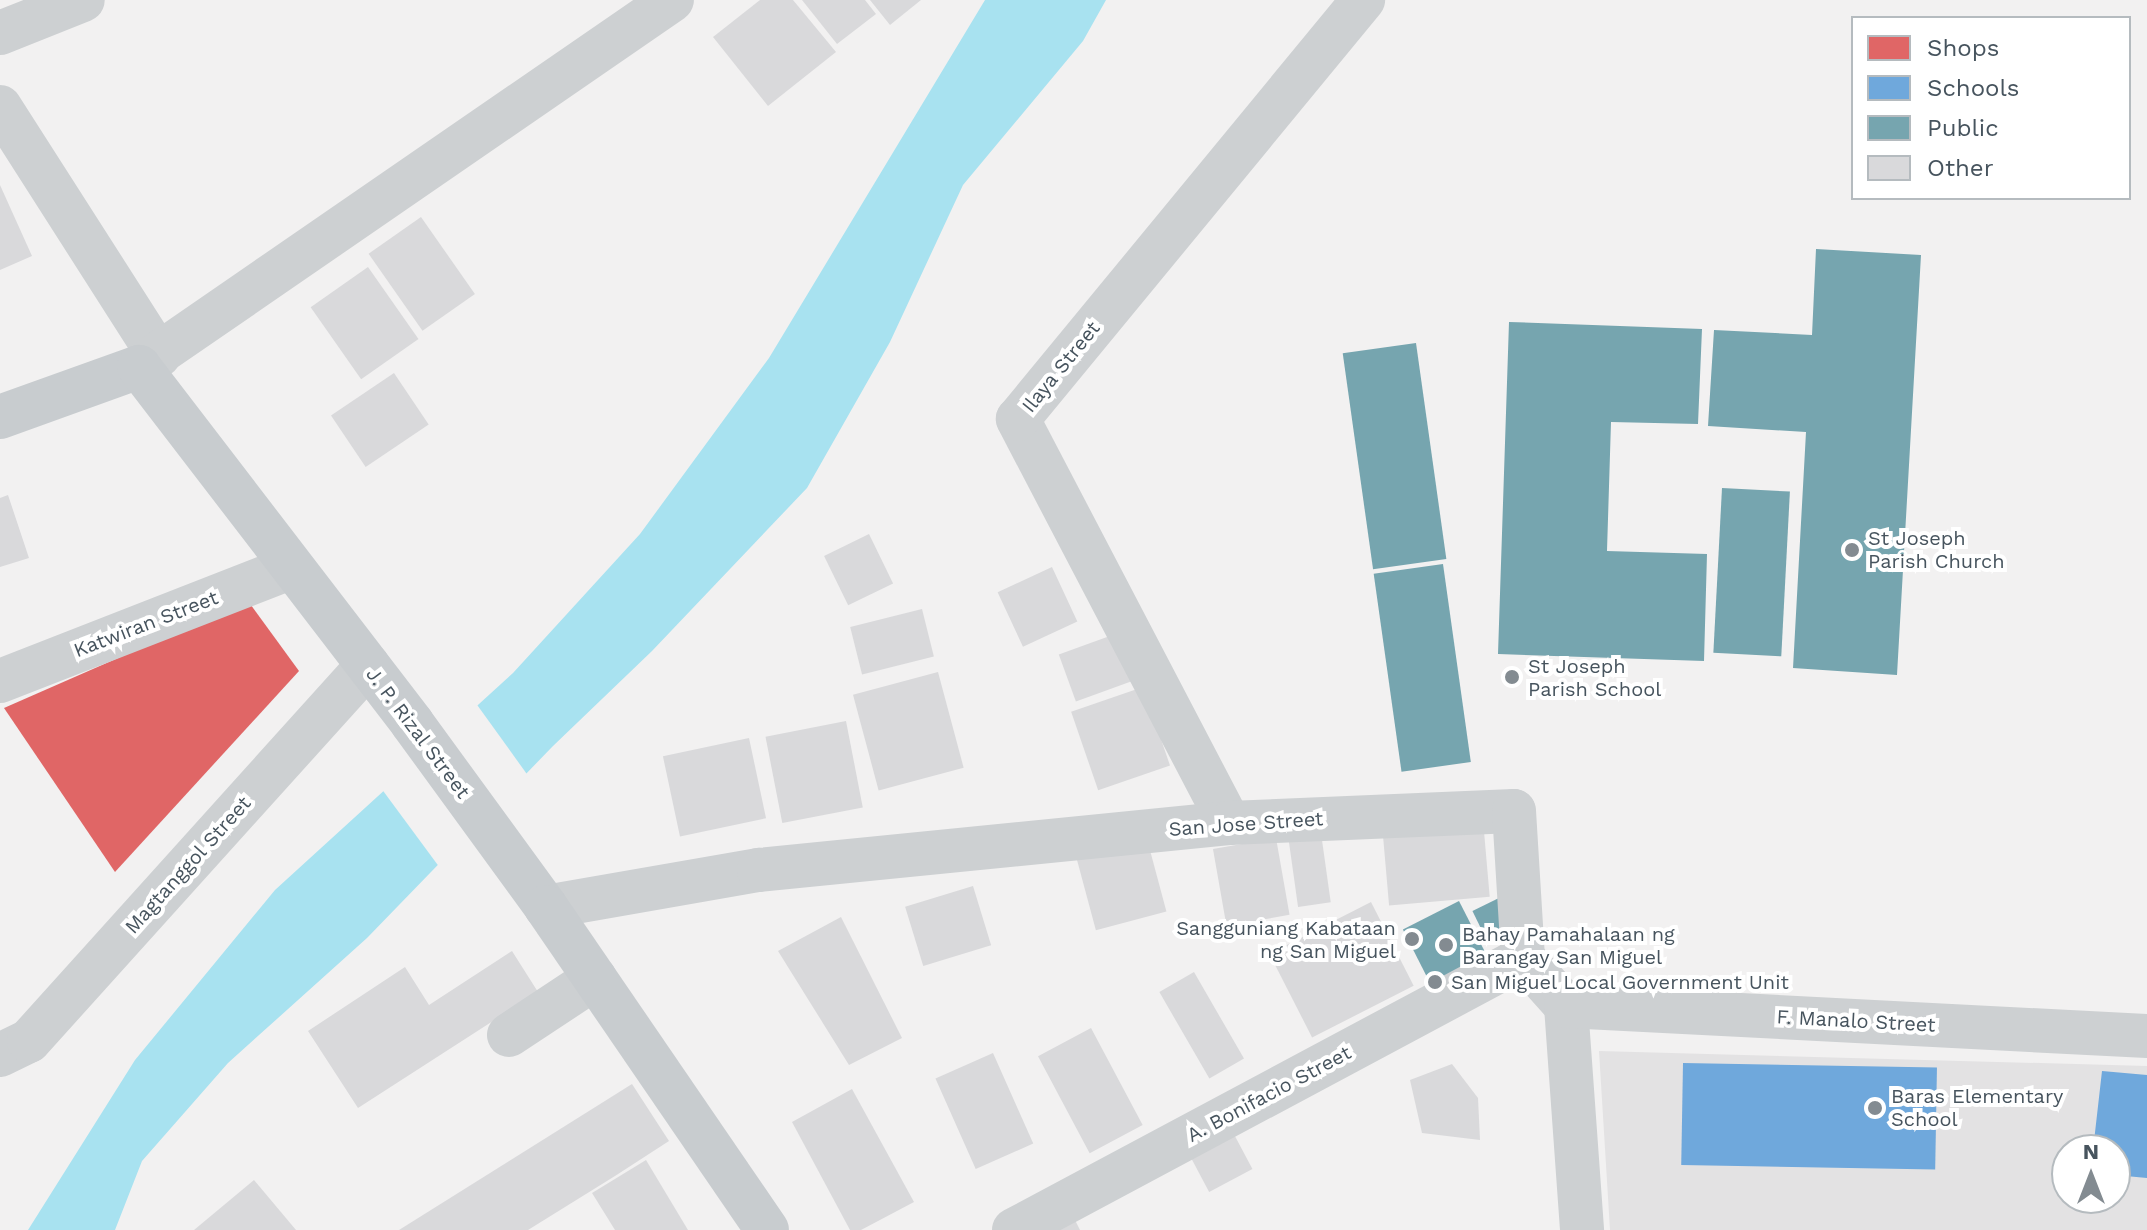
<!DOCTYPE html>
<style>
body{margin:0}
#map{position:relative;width:2147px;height:1230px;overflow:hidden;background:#f2f1f1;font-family:"Work Sans",sans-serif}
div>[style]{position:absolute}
.education>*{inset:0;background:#e3e2e3}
.water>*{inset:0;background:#a8e2f0}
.pier>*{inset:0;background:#f2f1f1}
.shops>*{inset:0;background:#e06666}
.schools>*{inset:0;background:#6fa8dc;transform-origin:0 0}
.public>*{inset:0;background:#76a5af;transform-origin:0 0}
.building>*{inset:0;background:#d9d9db;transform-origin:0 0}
.minor>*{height:44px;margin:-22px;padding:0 22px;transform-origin:22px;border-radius:22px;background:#cdd0d2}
.major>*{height:44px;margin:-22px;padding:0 22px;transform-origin:22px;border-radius:22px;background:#c8cccf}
.dots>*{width:22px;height:22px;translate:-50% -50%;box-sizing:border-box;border:4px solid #fff;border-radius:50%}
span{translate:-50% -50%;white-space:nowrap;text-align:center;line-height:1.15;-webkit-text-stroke:8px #fff;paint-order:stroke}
.street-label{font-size:20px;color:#47545e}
.poi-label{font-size:20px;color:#47545e}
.left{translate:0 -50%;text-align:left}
.right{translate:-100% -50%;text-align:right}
.legend{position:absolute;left:1851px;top:16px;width:280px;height:184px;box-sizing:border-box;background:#fff;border:2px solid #b5bbbf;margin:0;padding:10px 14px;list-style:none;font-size:24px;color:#47545e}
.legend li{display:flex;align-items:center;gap:16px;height:40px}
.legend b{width:40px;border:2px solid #b5bbbf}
.north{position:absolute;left:2051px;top:1134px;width:80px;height:80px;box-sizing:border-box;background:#fff;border:2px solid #b5bbbf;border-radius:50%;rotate:0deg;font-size:22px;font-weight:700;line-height:32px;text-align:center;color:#47545e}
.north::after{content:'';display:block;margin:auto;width:28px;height:36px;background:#838b91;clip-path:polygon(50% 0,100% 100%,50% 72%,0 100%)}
</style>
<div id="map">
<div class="education">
<i style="clip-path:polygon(evenodd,1599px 1051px,2147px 1066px,2147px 1230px,1610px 1230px,1599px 1051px,2067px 1150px,2115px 1150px,2115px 1198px,2067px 1198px,2067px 1150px)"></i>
</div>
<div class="water">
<i style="clip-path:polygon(985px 0,1106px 0,1083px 41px,963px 185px,890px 342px,807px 488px,652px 651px,553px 746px,367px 938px,228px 1063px,142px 1161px,115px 1230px,28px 1230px,135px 1060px,275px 890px,513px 673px,640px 534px,769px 358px)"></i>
</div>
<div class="pier">
<i style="clip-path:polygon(475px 702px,529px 777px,440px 868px,381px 788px)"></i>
</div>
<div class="shops">
<i style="clip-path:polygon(248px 601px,299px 671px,115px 872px,4px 708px)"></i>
</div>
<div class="schools">
<i style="left:1683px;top:1063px;width:254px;height:102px;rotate:1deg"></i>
<i style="clip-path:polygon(2102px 1071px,2147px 1075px,2147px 1178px,2115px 1175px,2115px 1150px,2093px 1150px)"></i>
</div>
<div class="public">
<i style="clip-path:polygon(1816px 249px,1921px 255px,1897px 675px,1793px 668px,1806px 432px,1708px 426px,1714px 330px,1812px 335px)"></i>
<i style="clip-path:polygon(1509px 322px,1702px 329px,1698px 424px,1611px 422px,1607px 551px,1707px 554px,1704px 661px,1498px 654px)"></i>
<i style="left:1416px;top:343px;width:218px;height:74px;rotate:82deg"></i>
<i style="left:1722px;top:488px;width:68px;height:165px;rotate:3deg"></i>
<i style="left:1443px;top:564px;width:200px;height:70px;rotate:82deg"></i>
<i style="left:1503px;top:896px;width:32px;height:34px;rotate:64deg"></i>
<i style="left:1459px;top:901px;width:66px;height:63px;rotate:63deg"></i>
</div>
<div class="building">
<i style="clip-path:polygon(760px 0,793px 0,836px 52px,768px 106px,713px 37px)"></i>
<i style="clip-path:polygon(802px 0,865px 0,876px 14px,837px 44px)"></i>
<i style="clip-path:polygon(870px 0,921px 0,890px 25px)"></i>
<i style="clip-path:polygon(0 185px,32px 256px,0 270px)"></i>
<i style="left:421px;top:217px;width:94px;height:64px;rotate:55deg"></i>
<i style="left:368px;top:267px;width:88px;height:70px;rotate:55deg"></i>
<i style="left:394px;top:373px;width:62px;height:76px;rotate:56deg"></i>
<i style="clip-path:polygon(8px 495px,29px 558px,0 567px,0 498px)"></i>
<i style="left:869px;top:534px;width:55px;height:50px;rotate:64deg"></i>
<i style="left:1052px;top:567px;width:60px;height:60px;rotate:65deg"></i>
<i style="left:922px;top:609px;width:49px;height:74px;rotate:76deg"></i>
<i style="left:1118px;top:633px;width:50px;height:63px;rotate:70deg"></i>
<i style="left:938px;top:672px;width:99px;height:88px;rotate:75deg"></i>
<i style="left:1143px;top:687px;width:83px;height:76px;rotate:71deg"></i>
<i style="left:846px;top:721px;width:88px;height:82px;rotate:79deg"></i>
<i style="left:749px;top:738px;width:82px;height:88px;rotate:78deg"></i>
<i style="left:1483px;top:820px;width:77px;height:101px;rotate:85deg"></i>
<i style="left:1321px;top:833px;width:70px;height:33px;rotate:82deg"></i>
<i style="left:1276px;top:838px;width:78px;height:64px;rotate:80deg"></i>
<i style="left:1147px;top:839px;width:75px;height:73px;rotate:75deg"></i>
<i style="left:973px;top:886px;width:62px;height:71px;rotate:73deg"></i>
<i style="left:1371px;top:902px;width:94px;height:114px;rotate:63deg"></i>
<i style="clip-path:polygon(841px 917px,902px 1038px,849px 1065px,778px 951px)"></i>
<i style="clip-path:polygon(512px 951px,538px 992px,358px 1108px,308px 1031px,405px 967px,429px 1005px)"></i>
<i style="left:1194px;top:972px;width:100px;height:40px;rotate:60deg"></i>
<i style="left:1091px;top:1028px;width:110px;height:60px;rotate:62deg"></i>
<i style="left:993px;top:1053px;width:99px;height:63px;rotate:66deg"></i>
<i style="clip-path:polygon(1452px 1064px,1478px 1098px,1480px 1140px,1422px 1133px,1410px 1080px)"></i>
<i style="clip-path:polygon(632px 1084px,669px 1141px,615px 1176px,528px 1230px,399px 1230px)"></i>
<i style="clip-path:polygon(852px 1089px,914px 1202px,861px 1230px,850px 1230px,792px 1122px)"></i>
<i style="left:1228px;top:1123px;width:52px;height:49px;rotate:62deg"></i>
<i style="clip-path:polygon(646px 1160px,688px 1230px,615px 1230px,592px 1193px)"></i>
<i style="clip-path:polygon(254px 1180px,296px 1230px,194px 1230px)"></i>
<i style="clip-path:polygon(1071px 1212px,1080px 1230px,1037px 1230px)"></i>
</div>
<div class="minor">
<i style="left:0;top:33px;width:89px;rotate:-21.7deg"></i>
<i style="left:0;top:107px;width:295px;rotate:57.4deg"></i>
<i style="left:139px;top:367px;width:647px;rotate:-34.55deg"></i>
<i style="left:0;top:681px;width:313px;rotate:-21.3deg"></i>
<i style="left:1229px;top:823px;width:456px;rotate:-117.6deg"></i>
<i style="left:1018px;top:419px;width:543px;rotate:-50.53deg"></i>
<i style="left:546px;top:907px;width:216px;rotate:-9.9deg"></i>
<i style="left:759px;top:870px;width:472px;rotate:-5.7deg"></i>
<i style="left:1229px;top:823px;width:285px;rotate:-2.4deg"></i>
<i style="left:1514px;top:811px;width:147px;rotate:86.5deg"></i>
<i style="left:1523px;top:958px;width:64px;rotate:48.1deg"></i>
<i style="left:1566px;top:1006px;width:225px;rotate:85.9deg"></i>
<i style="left:1566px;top:1006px;width:582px;rotate:2.96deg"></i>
<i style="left:509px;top:1035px;width:103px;rotate:-33.5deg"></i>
<i style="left:0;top:1055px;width:32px;rotate:-26deg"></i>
<i style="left:29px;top:1041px;width:506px;rotate:-47.96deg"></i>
<i style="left:1014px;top:1230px;width:577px;rotate:-28.12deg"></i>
</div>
<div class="major">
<i style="left:0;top:417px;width:148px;rotate:-19.8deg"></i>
<i style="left:139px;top:367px;width:449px;rotate:52.5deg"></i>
<i style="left:412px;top:723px;width:228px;rotate:53.9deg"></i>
<i style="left:546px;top:907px;width:391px;rotate:55.6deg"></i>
</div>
<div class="dots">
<i style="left:1852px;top:550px;background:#838b91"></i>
<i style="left:1512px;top:677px;background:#838b91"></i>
<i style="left:1412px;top:939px;background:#838b91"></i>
<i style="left:1446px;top:945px;background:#838b91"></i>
<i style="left:1435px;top:982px;background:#838b91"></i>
<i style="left:1875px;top:1108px;background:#838b91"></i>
</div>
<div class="street-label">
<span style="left:1061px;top:367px;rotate:-51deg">Ilaya Street</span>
<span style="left:146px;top:624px;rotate:-21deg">Katwiran Street</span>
<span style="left:418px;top:733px;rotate:53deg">J. P. Rizal Street</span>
<span style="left:1246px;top:824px;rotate:-4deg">San Jose Street</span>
<span style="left:188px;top:865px;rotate:-48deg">Magtanggol Street</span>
<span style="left:1856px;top:1021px;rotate:3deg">F. Manalo Street</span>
<span style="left:1269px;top:1094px;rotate:-28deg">A. Bonifacio Street</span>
</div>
<div class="poi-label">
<span class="left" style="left:1868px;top:550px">St Joseph<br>Parish Church</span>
<span class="left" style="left:1528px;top:678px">St Joseph<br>Parish School</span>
<span class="right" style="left:1396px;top:940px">Sangguniang Kabataan<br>ng San Miguel</span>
<span class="left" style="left:1462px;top:946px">Bahay Pamahalaan ng<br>Barangay San Miguel</span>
<span class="left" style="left:1451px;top:982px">San Miguel Local Government Unit</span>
<span class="left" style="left:1891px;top:1108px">Baras Elementary<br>School</span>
</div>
<ul class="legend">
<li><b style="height:22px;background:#e06666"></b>Shops</li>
<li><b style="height:22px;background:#6fa8dc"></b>Schools</li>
<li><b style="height:22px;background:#76a5af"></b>Public</li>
<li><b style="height:22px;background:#d9d9db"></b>Other</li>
</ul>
<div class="north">N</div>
</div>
